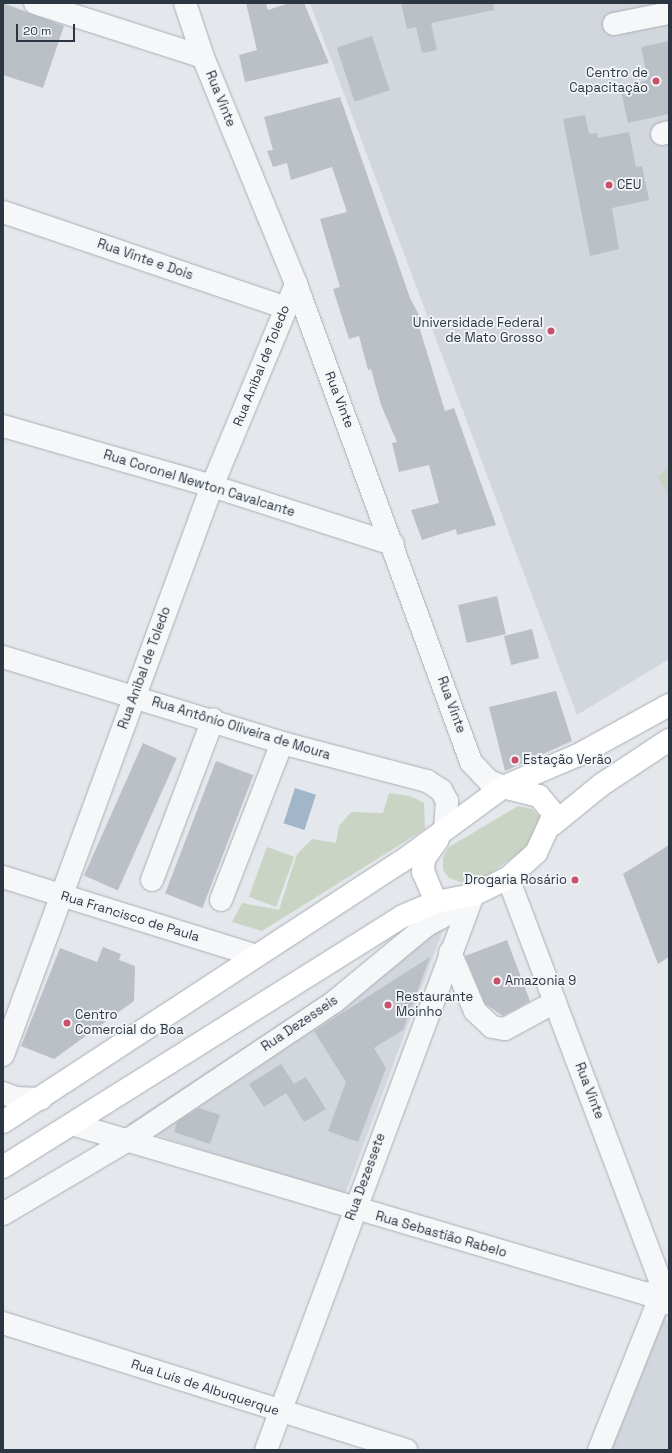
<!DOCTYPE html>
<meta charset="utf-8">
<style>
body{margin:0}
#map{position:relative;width:672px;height:1453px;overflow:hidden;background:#e4e7eb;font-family:"Space Grotesk",sans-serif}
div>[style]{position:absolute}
.built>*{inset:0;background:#d2d6dd}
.green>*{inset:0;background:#cad4c5;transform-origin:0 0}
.water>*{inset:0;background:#a1b6c9;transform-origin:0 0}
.building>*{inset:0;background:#bbc0c7;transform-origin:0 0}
.roads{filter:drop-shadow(0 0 1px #a9aeb5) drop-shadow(0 0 1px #a9aeb5)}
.minor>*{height:22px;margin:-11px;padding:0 11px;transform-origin:11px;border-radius:11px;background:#f6f7f9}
.major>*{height:22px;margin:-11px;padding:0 11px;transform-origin:11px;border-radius:11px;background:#fff}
.dots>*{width:11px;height:11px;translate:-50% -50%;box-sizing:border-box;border:2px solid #f3f6f8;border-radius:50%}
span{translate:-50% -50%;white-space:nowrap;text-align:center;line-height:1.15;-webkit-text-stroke:3.5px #f3f6f8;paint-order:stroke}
.poi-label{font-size:13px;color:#2c3542}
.right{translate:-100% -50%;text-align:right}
.left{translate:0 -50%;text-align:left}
.street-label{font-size:13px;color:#2c3542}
.frame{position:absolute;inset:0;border:4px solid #2c3542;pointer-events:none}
.scale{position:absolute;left:16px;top:24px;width:59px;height:18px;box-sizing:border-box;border:2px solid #2c3542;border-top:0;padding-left:5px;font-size:12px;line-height:14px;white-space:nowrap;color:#2c3542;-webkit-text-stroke:3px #f3f6f8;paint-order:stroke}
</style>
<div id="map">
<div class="built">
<i style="clip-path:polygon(310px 3px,669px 3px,669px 659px,577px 715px)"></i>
<i style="clip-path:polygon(450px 911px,344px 1197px,126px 1125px)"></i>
<i style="clip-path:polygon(663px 1310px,669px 1327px,669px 1450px,607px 1450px)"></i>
</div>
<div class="green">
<i style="clip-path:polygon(669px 468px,669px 494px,657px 477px)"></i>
<i style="clip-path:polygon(389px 793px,410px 796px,424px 803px,425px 829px,262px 931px,232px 922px,242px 903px,279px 910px,297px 854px,312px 839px,336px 843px,339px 826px,351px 812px,383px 813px)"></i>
<i style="clip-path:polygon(518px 806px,532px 809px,540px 817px,540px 830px,533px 843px,487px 876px,466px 884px,449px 878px,443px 870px,443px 857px,449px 847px)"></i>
<i style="left:267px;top:847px;width:29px;height:53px;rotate:20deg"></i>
</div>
<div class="water">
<i style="left:295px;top:788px;width:22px;height:37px;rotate:18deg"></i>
</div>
<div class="building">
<i style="clip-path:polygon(3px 3px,64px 26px,43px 88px,3px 75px)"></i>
<i style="clip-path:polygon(246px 3px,266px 3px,268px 10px,289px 3px,304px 3px,329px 63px,245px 82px,239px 55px,257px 50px)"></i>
<i style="clip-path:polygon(401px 3px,493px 3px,494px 10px,431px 23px,437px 50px,422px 53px,416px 27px,407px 29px)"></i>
<i style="left:372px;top:36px;width:57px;height:37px;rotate:72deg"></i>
<i style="clip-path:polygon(669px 41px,669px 114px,628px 123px,620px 86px,648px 80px,641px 47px)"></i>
<i style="clip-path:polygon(340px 97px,410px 298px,421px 319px,417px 320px,445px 411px,454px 408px,496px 525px,457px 535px,456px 529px,422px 540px,411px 510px,439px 503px,429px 465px,399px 472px,392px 443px,397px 442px,381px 405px,371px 369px,368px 370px,359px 336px,349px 339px,333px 289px,340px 287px,320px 219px,347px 212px,332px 167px,291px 180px,287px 163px,273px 167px,267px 151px,273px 150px,264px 117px)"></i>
<i style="clip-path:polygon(585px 115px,589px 134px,597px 133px,598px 138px,629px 132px,636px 167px,642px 166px,649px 200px,612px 208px,619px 249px,590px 256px,563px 119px)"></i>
<i style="left:497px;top:596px;width:39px;height:40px;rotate:77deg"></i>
<i style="left:532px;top:629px;width:30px;height:29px;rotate:76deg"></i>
<i style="clip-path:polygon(556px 691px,572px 741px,505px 771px,489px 707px)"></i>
<i style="left:143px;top:743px;width:37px;height:145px;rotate:24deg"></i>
<i style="left:216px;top:761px;width:40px;height:142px;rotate:21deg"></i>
<i style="clip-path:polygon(669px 845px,669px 957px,658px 964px,623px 874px)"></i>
<i style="clip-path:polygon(507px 940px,530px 1001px,503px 1016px,485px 1004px,465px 956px)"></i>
<i style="clip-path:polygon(103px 947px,121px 954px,119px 960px,135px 966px,134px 1001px,54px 1059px,21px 1046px,60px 948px,97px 962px)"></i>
<i style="clip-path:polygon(430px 957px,403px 1030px,374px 1048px,386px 1068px,358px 1142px,328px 1131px,346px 1082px,314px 1031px)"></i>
<i style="clip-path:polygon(281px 1064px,294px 1084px,306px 1077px,326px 1109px,304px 1122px,286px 1093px,264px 1107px,249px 1084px)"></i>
<i style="clip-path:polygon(199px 1108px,220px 1115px,210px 1144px,174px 1132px,177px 1122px)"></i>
</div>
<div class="roads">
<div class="minor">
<i style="left:35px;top:3px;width:176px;rotate:17.8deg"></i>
<i style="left:185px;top:3px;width:57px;rotate:71.6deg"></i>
<i style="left:203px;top:57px;width:245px;rotate:67.7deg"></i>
<i style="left:296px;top:284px;width:509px;rotate:69.89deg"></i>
<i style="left:471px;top:762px;width:26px;rotate:47deg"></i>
<i style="left:489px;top:781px;width:15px;rotate:23deg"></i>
<i style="left:614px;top:24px;width:56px;rotate:-11.3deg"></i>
<i style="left:662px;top:134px;width:7px;rotate:-16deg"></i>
<i style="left:3px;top:212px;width:299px;rotate:18.7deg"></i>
<i style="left:3px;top:426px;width:217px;rotate:16deg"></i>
<i style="left:212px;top:486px;width:190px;rotate:17.8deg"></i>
<i style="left:3px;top:657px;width:292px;rotate:17.1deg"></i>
<i style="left:282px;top:743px;width:150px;rotate:14.7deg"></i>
<i style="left:427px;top:781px;width:17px;rotate:33deg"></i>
<i style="left:441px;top:790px;width:13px;rotate:61deg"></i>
<i style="left:447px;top:801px;width:27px;rotate:94deg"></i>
<i style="left:3px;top:877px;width:265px;rotate:17.3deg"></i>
<i style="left:508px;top:878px;width:455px;rotate:69.3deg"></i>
<i style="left:152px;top:880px;width:172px;rotate:-69.2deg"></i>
<i style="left:221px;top:900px;width:168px;rotate:-68.8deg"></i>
<i style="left:450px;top:952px;width:64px;rotate:67deg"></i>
<i style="left:475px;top:1011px;width:23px;rotate:43deg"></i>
<i style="left:492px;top:1027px;width:13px;rotate:9deg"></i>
<i style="left:505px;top:1029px;width:57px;rotate:-28.4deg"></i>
<i style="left:3px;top:1055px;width:606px;rotate:-69.83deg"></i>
<i style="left:212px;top:486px;width:219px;rotate:-67.4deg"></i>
<i style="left:3px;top:1093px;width:14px;rotate:21deg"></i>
<i style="left:16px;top:1098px;width:25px;rotate:2deg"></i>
<i style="left:75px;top:1125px;width:596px;rotate:16.46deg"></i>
<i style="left:647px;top:1294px;width:16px;rotate:-14deg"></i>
<i style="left:3px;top:1214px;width:145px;rotate:-30.6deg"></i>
<i style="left:128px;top:1140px;width:248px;rotate:-33.8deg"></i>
<i style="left:334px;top:1002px;width:121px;rotate:-39.6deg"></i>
<i style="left:427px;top:925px;width:45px;rotate:-27.7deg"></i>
<i style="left:3px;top:1323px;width:423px;rotate:17.5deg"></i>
<i style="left:266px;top:1450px;width:592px;rotate:-69.55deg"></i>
<i style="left:599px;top:1450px;width:172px;rotate:-68.2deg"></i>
</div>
<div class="major">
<i style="left:552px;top:825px;width:63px;rotate:-39.2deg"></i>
<i style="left:601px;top:785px;width:82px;rotate:-33.5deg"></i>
<i style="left:436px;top:902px;width:33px;rotate:-113deg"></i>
<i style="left:423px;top:872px;width:13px;rotate:-86deg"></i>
<i style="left:424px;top:859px;width:24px;rotate:-55deg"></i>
<i style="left:3px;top:1122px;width:475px;rotate:-33.2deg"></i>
<i style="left:401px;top:862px;width:127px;rotate:-36.3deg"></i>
<i style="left:503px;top:787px;width:82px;rotate:-23.1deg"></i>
<i style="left:578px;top:755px;width:104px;rotate:-28.8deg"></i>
<i style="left:3px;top:1167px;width:472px;rotate:-32.1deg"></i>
<i style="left:403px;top:916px;width:36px;rotate:-23deg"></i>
<i style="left:436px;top:902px;width:38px;rotate:-11deg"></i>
<i style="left:473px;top:895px;width:39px;rotate:-26deg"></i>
<i style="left:508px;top:878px;width:38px;rotate:-42deg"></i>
<i style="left:536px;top:853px;width:43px;rotate:-65.2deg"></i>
<i style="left:554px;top:814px;width:23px;rotate:-130deg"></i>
<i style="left:539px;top:796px;width:37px;rotate:-166deg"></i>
</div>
</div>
<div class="dots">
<i style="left:656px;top:81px;background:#c85069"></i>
<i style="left:609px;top:185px;background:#c85069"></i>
<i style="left:551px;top:331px;background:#c85069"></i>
<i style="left:515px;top:760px;background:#c85069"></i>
<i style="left:575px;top:880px;background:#c85069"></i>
<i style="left:497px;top:981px;background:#c85069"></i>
<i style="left:388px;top:1005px;background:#c85069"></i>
<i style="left:67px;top:1023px;background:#c85069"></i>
</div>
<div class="poi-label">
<span class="right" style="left:648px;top:81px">Centro de<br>Capacitação</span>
<span class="left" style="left:617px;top:185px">CEU</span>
<span class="right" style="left:543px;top:331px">Universidade Federal<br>de Mato Grosso</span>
<span class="left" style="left:523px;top:760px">Estação Verão</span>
<span class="right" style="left:567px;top:880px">Drogaria Rosário</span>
<span class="left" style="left:505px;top:981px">Amazonia 9</span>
<span class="left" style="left:396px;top:1005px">Restaurante<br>Moinho</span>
<span class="left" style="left:75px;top:1023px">Centro<br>Comercial do Boa</span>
</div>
<div class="street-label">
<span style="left:220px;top:99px;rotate:68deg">Rua Vinte</span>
<span style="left:145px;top:260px;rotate:19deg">Rua Vinte e Dois</span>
<span style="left:262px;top:366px;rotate:-68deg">Rua Anibal de Toledo</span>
<span style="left:339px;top:400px;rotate:69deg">Rua Vinte</span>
<span style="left:199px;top:484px;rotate:17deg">Rua Coronel Newton Cavalcante</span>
<span style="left:145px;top:668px;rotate:-70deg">Rua Anibal de Toledo</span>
<span style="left:451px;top:705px;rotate:70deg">Rua Vinte</span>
<span style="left:241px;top:729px;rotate:17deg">Rua Antônio Oliveira de Moura</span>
<span style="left:130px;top:917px;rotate:17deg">Rua Francisco de Paula</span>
<span style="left:300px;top:1024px;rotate:-34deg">Rua Dezesseis</span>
<span style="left:589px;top:1091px;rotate:69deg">Rua Vinte</span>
<span style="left:366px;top:1177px;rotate:-70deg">Rua Dezessete</span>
<span style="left:441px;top:1235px;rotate:16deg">Rua Sebastião Rabelo</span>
<span style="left:205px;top:1388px;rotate:18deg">Rua Luís de Albuquerque</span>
</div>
<div class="frame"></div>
<div class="scale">20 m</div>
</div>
